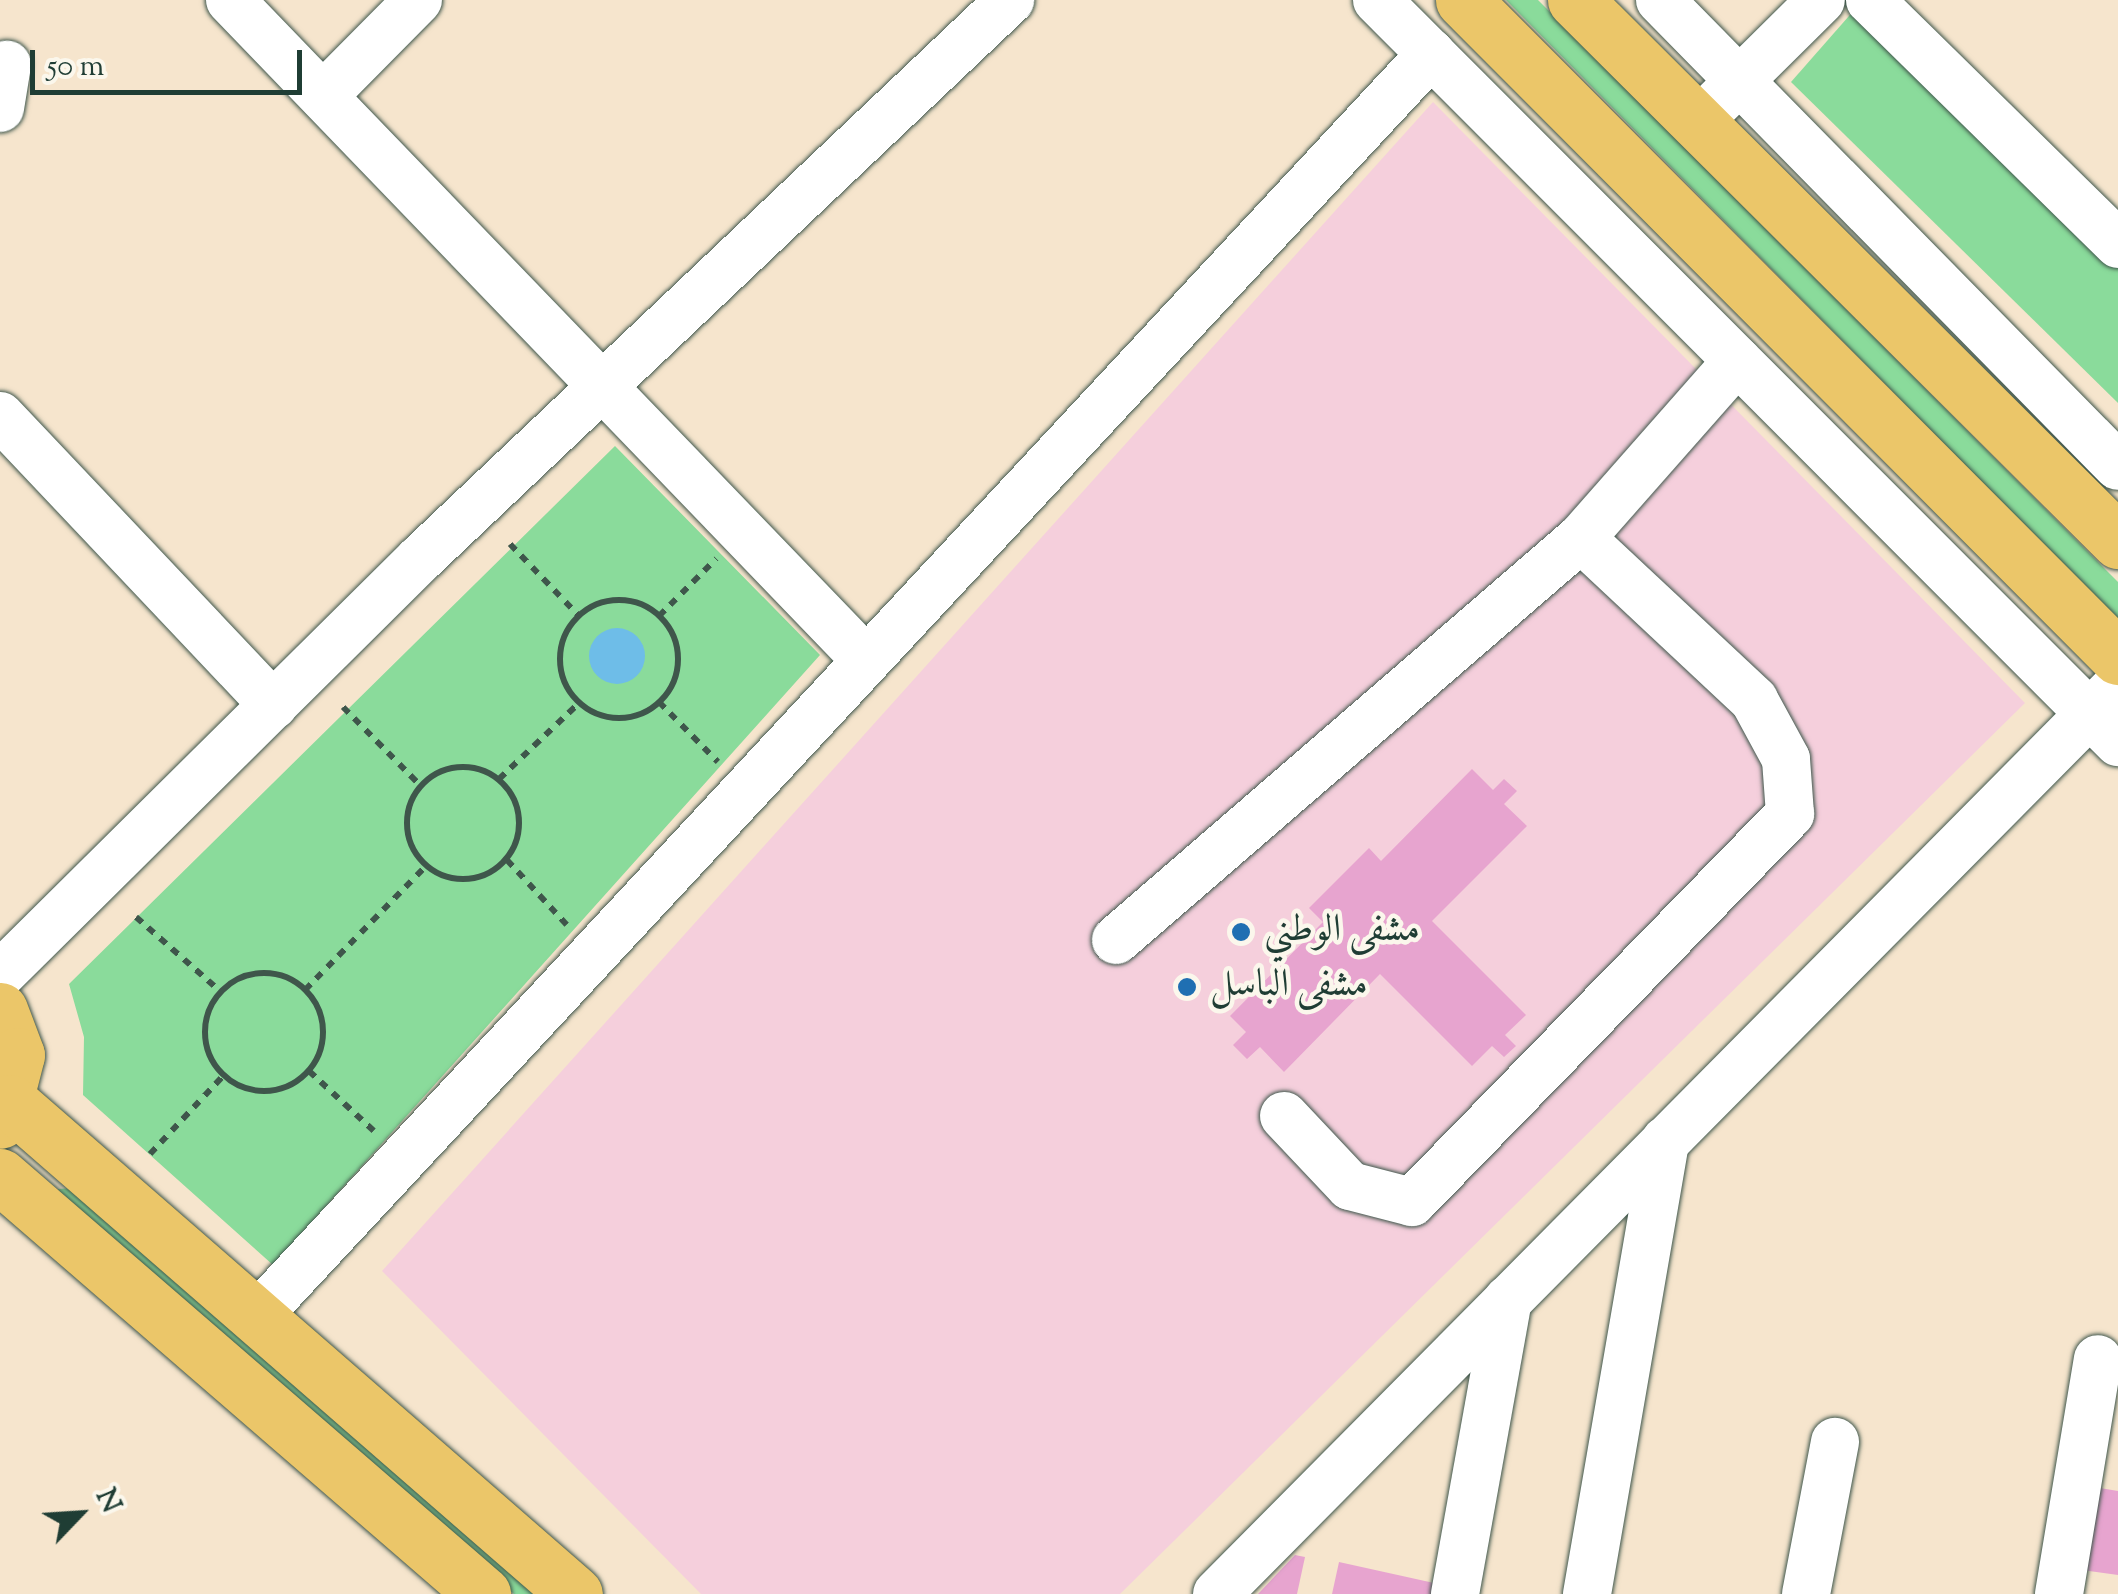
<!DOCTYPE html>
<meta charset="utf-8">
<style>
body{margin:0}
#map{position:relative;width:2118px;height:1594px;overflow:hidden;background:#f6e5cd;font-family:"Sorts Mill Goudy",Amiri,serif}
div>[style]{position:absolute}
.built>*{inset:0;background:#f5cfdc}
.green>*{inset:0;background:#8adb9b}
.water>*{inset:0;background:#6ebde8}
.round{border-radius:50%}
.building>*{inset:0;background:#e7a4cf}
.path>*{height:6px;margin-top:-3px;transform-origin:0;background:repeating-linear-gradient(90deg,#3f564b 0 8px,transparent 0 16px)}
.path>.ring{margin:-3px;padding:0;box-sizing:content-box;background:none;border:6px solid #3f564b;border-radius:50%}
.roads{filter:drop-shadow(0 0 2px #3f564b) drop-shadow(0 0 2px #3f564b)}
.minor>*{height:48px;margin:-24px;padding:0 24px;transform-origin:24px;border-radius:24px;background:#fff}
.major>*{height:55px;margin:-27.5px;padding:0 27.5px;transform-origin:27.5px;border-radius:27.5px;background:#ebc669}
.dots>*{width:28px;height:28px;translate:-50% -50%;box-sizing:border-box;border:5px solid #fbf7ec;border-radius:50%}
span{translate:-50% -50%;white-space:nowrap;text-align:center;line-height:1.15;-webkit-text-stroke:9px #fbf7ec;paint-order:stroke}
.poi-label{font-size:38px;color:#1f3d34}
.left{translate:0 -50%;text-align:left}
.north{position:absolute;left:30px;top:1464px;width:100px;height:100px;-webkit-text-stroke:8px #fbf7ec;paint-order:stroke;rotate:65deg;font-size:28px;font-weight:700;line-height:40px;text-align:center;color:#1f3d34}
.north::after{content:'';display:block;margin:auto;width:35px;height:45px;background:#1f3d34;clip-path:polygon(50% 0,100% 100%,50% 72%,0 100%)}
.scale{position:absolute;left:30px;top:50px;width:272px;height:45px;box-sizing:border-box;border:5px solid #1f3d34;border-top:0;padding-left:12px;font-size:30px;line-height:35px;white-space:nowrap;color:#1f3d34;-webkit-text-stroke:8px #fbf7ec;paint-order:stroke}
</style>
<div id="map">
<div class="built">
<i style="clip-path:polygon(1433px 102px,2025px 703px,1120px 1594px,701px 1594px,382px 1271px)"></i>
</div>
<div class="green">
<i style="clip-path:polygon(1506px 0,1538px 0,2118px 582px,2118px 620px)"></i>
<i style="clip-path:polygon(1863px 0,2118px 249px,2118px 403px,1791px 82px)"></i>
<i style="clip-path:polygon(615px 446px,820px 655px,273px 1265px,83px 1095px,84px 1037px,69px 984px)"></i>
<i style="clip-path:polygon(73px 1188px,547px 1594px,514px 1594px,61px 1202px,58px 1189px)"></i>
</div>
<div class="water">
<i class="round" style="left:589px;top:628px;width:56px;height:56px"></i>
</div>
<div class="building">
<i style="clip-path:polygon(1472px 769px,1493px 790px,1504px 779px,1517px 791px,1504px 804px,1527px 826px,1432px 921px,1526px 1015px,1505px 1035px,1516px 1046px,1504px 1057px,1492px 1046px,1472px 1066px,1380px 974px,1284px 1072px,1260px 1047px,1247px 1059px,1233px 1045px,1246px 1032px,1230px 1016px,1323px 922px,1309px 908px,1369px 848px,1381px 861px)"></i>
<i style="clip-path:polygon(2094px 1487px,2118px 1491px,2118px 1575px,2082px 1570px)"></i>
<i style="clip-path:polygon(1295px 1555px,1305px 1557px,1297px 1594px,1258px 1594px)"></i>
<i style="clip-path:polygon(1339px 1562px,1443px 1585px,1441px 1594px,1332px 1594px)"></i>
</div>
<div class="path">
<i style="left:510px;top:544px;width:98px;rotate:46.2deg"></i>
<i class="ring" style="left:560px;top:600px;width:112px;height:112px"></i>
<i style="left:659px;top:616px;width:81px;rotate:-45deg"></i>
<i style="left:659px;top:702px;width:84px;rotate:45.5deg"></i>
<i style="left:343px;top:707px;width:111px;rotate:45.4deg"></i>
<i class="ring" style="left:407px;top:767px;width:106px;height:106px"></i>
<i style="left:499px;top:779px;width:110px;rotate:-43.5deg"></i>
<i style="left:507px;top:860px;width:88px;rotate:47.3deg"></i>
<i style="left:136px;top:917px;width:113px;rotate:41.4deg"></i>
<i class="ring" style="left:205px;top:973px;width:112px;height:112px"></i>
<i style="left:305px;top:990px;width:173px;rotate:-45.7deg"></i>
<i style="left:309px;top:1071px;width:88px;rotate:42.7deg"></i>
<i style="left:150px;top:1154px;width:107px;rotate:-46.9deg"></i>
</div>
<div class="roads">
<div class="minor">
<i style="left:230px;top:0;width:917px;rotate:46.06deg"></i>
<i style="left:1377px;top:0;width:1049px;rotate:45.04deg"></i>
<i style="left:1660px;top:0;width:653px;rotate:45.5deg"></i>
<i style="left:1870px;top:0;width:348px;rotate:44.5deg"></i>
<i style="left:323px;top:96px;width:135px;rotate:-45.3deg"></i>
<i style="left:1717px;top:103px;width:146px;rotate:-44.7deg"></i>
<i style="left:0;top:108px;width:44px;rotate:-80.8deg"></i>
<i style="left:0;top:416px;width:398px;rotate:46.6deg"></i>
<i style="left:1116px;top:940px;width:615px;rotate:-40.84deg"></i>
<i style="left:1581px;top:538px;width:236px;rotate:-48.6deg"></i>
<i style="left:0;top:975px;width:591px;rotate:-44.73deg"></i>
<i style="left:420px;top:559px;width:813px;rotate:-43.45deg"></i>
<i style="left:1284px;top:1116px;width:96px;rotate:46.7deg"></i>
<i style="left:1350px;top:1186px;width:64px;rotate:14.5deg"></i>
<i style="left:1412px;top:1202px;width:542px;rotate:-45.75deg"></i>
<i style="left:1790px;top:814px;width:55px;rotate:-94.2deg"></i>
<i style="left:1786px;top:759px;width:67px;rotate:-118.5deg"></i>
<i style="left:1754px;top:700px;width:237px;rotate:-136.9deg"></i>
<i style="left:257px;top:1316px;width:1724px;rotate:-47.07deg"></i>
<i style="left:1217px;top:1594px;width:1280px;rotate:-45.25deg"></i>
<i style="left:1455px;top:1594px;width:299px;rotate:-79.8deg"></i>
<i style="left:1587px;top:1594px;width:460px;rotate:-80.2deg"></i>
<i style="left:1806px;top:1594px;width:155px;rotate:-79.2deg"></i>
<i style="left:2059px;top:1594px;width:238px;rotate:-80.6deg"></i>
</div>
<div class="major">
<i style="left:1463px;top:0;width:928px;rotate:45.09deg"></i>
<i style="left:1575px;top:0;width:767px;rotate:44.89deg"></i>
<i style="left:0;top:1010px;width:48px;rotate:69.3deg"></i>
<i style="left:17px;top:1055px;width:68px;rotate:104.4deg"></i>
<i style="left:10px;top:1102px;width:749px;rotate:41.05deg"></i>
<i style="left:0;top:1176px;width:639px;rotate:40.87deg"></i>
</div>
</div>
<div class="dots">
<i style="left:1241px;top:932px;background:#1f6fb2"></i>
<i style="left:1187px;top:987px;background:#1f6fb2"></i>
</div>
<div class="poi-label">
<span class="left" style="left:1264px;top:932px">مشفى الوطني</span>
<span class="left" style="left:1210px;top:987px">مشفى الباسل</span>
</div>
<div class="north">N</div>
<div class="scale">50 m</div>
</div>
